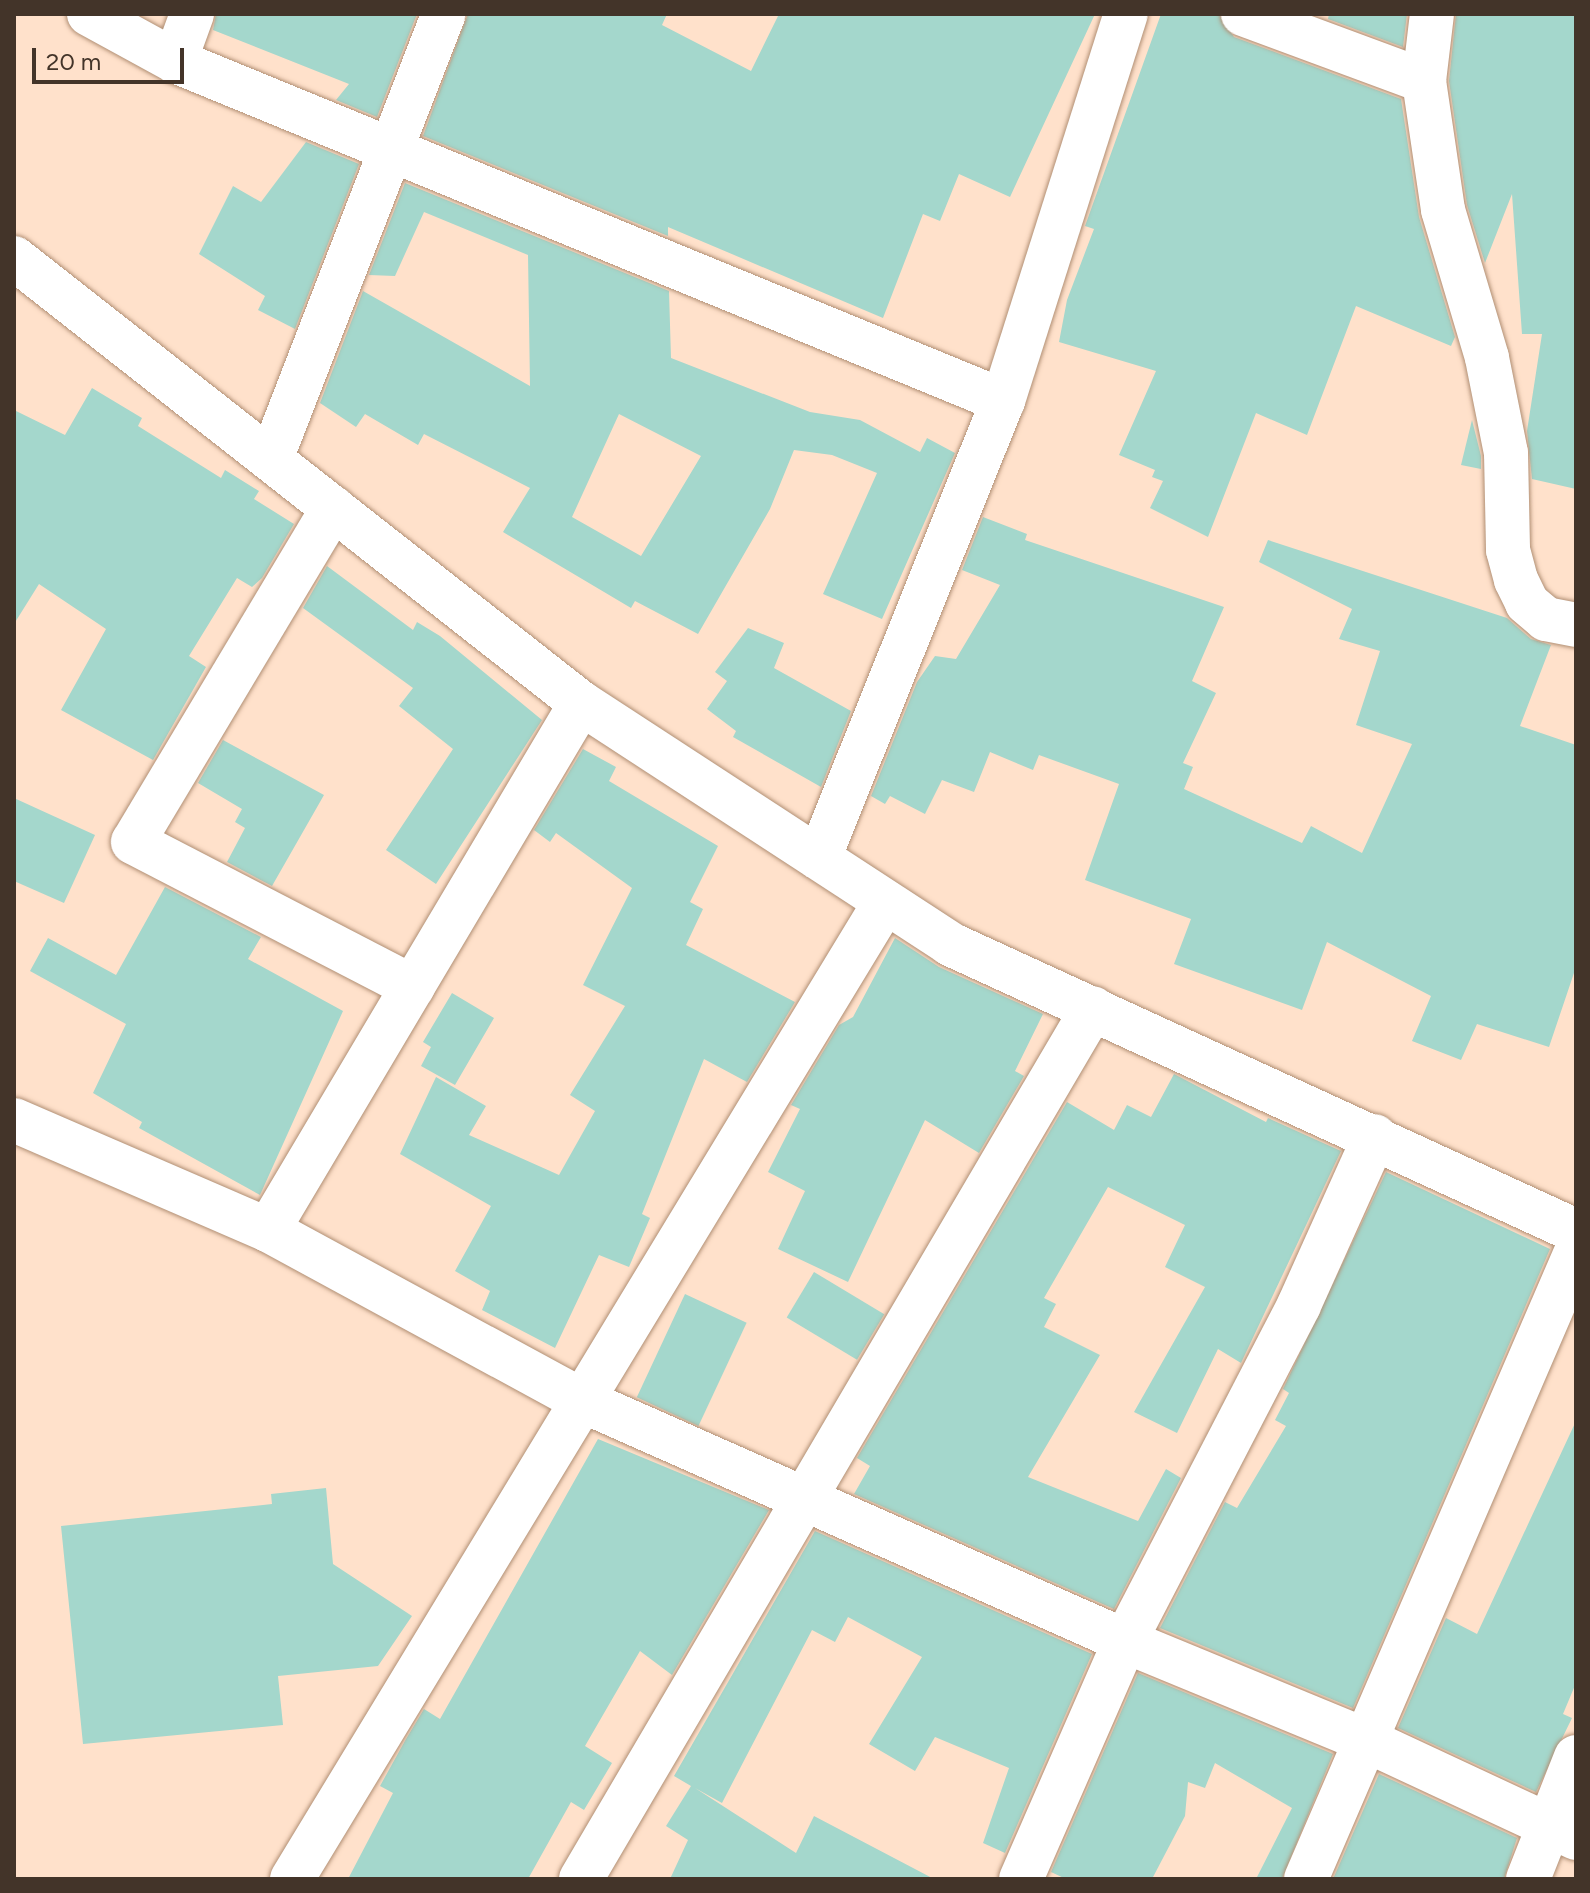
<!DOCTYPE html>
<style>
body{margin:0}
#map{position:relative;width:1590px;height:1893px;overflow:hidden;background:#ffe1cb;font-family:Figtree,sans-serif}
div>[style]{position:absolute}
.building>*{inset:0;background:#a4d7cc;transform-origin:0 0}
.roads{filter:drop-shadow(0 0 2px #b18f74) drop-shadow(0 0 2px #b18f74)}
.minor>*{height:44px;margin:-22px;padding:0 22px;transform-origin:22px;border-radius:22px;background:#fff}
span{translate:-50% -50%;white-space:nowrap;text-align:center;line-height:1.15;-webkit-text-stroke:7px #ffe1cb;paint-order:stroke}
.frame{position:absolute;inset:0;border:16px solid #433429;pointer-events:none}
.scale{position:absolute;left:32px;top:48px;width:152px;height:36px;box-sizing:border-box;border:4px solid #433429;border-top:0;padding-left:10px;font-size:24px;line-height:28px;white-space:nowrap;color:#433429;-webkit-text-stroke:6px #ffe1cb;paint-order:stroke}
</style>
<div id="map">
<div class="building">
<i style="clip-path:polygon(216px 14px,417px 14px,377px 117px,336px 100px,349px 84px,213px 30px)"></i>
<i style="clip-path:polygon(468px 14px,667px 14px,662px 25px,751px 71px,779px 14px,1095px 14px,1010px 197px,959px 174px,940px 221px,923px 214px,883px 318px,668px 227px,668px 236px,423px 136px)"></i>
<i style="clip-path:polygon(1161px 14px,1219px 14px,1234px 37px,1401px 99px,1419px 217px,1455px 337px,1451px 346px,1356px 306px,1307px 435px,1256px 413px,1208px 537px,1150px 508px,1163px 481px,1152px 477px,1155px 470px,1119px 455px,1156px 371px,1059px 342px,1067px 300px,1094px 229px,1085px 226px)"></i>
<i style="clip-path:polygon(1329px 14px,1407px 14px,1403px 47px,1328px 19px)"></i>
<i style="clip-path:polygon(1456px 14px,1576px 14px,1576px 489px,1532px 479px,1527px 431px,1542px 334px,1522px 334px,1512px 194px,1485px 263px,1467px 205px,1449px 81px)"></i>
<i style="clip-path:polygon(306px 142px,359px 164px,295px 329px,258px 310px,265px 296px,199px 254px,233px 186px,261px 202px)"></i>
<i style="clip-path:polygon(evenodd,405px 183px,669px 291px,671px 358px,810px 412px,860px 420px,920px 452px,927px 438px,955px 453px,882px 619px,823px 594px,877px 473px,832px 455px,794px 450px,770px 509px,698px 634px,635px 601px,631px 608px,503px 532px,530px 488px,424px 434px,418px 445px,365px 414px,356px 427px,320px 403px,363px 291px,530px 386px,528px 255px,424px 212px,395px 276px,369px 275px,405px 183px,619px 414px,701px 456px,641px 556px,572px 517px,619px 414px)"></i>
<i style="clip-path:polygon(92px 388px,142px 418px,138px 426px,221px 478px,225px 470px,259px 491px,254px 499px,294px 524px,262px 578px,252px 587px,237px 578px,189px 656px,206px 667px,153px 760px,61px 710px,106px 629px,39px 584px,14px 624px,14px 410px,65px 435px)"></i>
<i style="clip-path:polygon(1472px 420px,1481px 456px,1481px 469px,1461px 465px)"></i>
<i style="clip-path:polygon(983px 517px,1027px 534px,1025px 540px,1224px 607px,1192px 681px,1216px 693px,1183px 763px,1193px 767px,1184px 789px,1302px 843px,1311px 826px,1362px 853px,1412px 744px,1356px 725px,1380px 651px,1339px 639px,1352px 609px,1259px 562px,1268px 540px,1507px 618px,1531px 639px,1551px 645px,1520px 726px,1576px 745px,1576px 967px,1549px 1047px,1477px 1024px,1461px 1060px,1412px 1041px,1431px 996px,1327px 942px,1302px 1010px,1174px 964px,1191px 919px,1085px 880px,1119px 784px,1039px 755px,1033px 770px,990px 752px,974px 792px,942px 780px,925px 814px,890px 796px,885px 804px,871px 796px,917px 682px,935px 656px,956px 659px,1000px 585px,962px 570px)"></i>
<i style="clip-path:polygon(327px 566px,413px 630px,417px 622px,440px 636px,542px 720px,436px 884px,386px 850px,453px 749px,399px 706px,413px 688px,303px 608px)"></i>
<i style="clip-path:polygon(748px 628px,784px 643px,774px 668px,851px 711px,821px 787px,733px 737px,736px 731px,707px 709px,727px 681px,715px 672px)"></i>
<i style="clip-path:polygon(223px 740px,324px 795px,272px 886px,227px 862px,245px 828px,235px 822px,242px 809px,198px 783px)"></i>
<i style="clip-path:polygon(583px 749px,616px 767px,609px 781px,718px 846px,690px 902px,703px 909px,686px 945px,795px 1002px,747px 1082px,704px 1059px,642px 1214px,650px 1218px,629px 1267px,599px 1255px,555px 1348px,482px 1310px,490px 1291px,455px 1271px,491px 1206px,400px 1154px,436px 1077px,486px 1106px,469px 1135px,559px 1175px,595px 1111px,570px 1095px,625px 1006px,583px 985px,632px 888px,556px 833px,550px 842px,534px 830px)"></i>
<i style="clip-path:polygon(14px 798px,95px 835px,64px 903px,14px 881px)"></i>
<i style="clip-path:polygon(165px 887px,261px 937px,248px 959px,343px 1011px,260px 1195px,139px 1128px,142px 1122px,93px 1093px,126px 1024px,30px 971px,48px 938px,116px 975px)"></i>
<i style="clip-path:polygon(895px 938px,939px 967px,1043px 1014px,1015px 1071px,1024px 1076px,979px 1153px,925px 1120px,848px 1282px,778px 1249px,805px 1191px,768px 1172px,800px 1109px,791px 1105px,839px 1025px,853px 1017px)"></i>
<i style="clip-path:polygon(452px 993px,494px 1018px,455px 1085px,421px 1066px,431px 1047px,423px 1042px)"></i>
<i style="clip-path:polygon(1174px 1074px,1266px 1122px,1268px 1118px,1341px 1151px,1241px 1363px,1218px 1349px,1177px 1433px,1134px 1412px,1205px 1287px,1165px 1267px,1185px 1225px,1108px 1187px,1044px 1298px,1056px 1304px,1044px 1327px,1100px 1355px,1028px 1477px,1138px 1521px,1166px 1469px,1181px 1478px,1114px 1609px,854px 1494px,870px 1466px,857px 1458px,1067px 1102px,1114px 1130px,1127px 1105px,1151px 1117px)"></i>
<i style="clip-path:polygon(1386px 1172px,1550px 1249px,1353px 1708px,1160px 1628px,1225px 1502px,1237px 1508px,1286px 1426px,1275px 1420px,1289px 1393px,1283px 1389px)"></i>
<i style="left:814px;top:1272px;width:82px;height:53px;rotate:31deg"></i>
<i style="left:685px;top:1294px;width:68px;height:114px;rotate:25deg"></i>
<i style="clip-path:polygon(1576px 1421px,1576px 1683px,1563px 1714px,1572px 1718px,1536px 1792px,1398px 1728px,1446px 1618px,1477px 1634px)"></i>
<i style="clip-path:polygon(598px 1439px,769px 1510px,672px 1675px,640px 1651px,585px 1746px,612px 1763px,584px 1810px,571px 1802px,528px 1879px,348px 1879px,393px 1793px,380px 1786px,406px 1739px,424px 1709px,440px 1719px)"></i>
<i style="clip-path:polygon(326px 1488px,333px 1564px,412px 1616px,378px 1666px,278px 1676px,283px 1725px,83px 1744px,61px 1526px,272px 1504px,271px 1494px)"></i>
<i style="clip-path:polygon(815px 1531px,1092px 1654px,1005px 1853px,983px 1843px,1009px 1768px,935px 1737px,915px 1771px,869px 1744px,922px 1657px,848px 1617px,835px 1642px,812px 1630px,722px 1803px,695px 1788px,796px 1853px,814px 1816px,934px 1879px,670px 1879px,688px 1840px,666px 1826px,691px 1786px,674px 1776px)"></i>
<i style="clip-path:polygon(1138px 1673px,1333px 1754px,1282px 1879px,1256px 1879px,1292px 1808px,1215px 1763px,1205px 1788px,1188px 1782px,1185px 1816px,1152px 1879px,1066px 1879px,1051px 1872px)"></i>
<i style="clip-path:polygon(1379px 1774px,1517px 1838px,1504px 1879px,1333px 1879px)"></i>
</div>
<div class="roads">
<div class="minor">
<i style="left:89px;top:14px;width:98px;rotate:28.7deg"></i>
<i style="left:175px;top:61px;width:50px;rotate:-70.1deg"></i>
<i style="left:1243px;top:14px;width:193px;rotate:20.3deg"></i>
<i style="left:1424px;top:81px;width:130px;rotate:81.6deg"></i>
<i style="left:1443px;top:210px;width:154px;rotate:73.4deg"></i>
<i style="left:1487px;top:358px;width:97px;rotate:78.7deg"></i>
<i style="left:1506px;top:453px;width:97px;rotate:88.8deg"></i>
<i style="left:1508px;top:550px;width:31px;rotate:75deg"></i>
<i style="left:1516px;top:580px;width:25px;rotate:64deg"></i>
<i style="left:1527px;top:603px;width:25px;rotate:40deg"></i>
<i style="left:1546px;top:619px;width:31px;rotate:11deg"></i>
<i style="left:175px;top:61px;width:895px;rotate:22.32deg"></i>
<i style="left:1003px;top:401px;width:406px;rotate:-72.4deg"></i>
<i style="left:1424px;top:81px;width:67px;rotate:-83.2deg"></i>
<i style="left:14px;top:258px;width:721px;rotate:38.13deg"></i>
<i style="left:581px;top:703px;width:441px;rotate:33.1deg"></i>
<i style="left:950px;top:944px;width:689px;rotate:24.63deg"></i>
<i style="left:271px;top:459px;width:477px;rotate:-68.8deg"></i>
<i style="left:333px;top:508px;width:389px;rotate:120.9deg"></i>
<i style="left:133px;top:842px;width:315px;rotate:27.4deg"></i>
<i style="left:819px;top:858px;width:493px;rotate:-68.1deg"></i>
<i style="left:14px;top:1120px;width:277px;rotate:23.4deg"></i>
<i style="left:268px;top:1230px;width:613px;rotate:-59.29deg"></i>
<i style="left:268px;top:1230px;width:356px;rotate:28.5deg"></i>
<i style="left:581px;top:1400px;width:595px;rotate:23.89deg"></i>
<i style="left:1125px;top:1641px;width:378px;rotate:-62.6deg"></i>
<i style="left:1299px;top:1305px;width:185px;rotate:-65.8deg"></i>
<i style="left:292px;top:1879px;width:1143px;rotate:-58.74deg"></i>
<i style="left:581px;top:1879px;width:1010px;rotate:-59.55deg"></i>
<i style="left:1021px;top:1879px;width:260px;rotate:-66.4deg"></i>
<i style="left:1125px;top:1641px;width:265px;rotate:22.4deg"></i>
<i style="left:1370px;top:1742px;width:227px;rotate:25deg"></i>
<i style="left:1306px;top:1879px;width:683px;rotate:-66.7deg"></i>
<i style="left:1528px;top:1879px;width:131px;rotate:-68.5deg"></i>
</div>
</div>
<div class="frame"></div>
<div class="scale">20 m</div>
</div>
